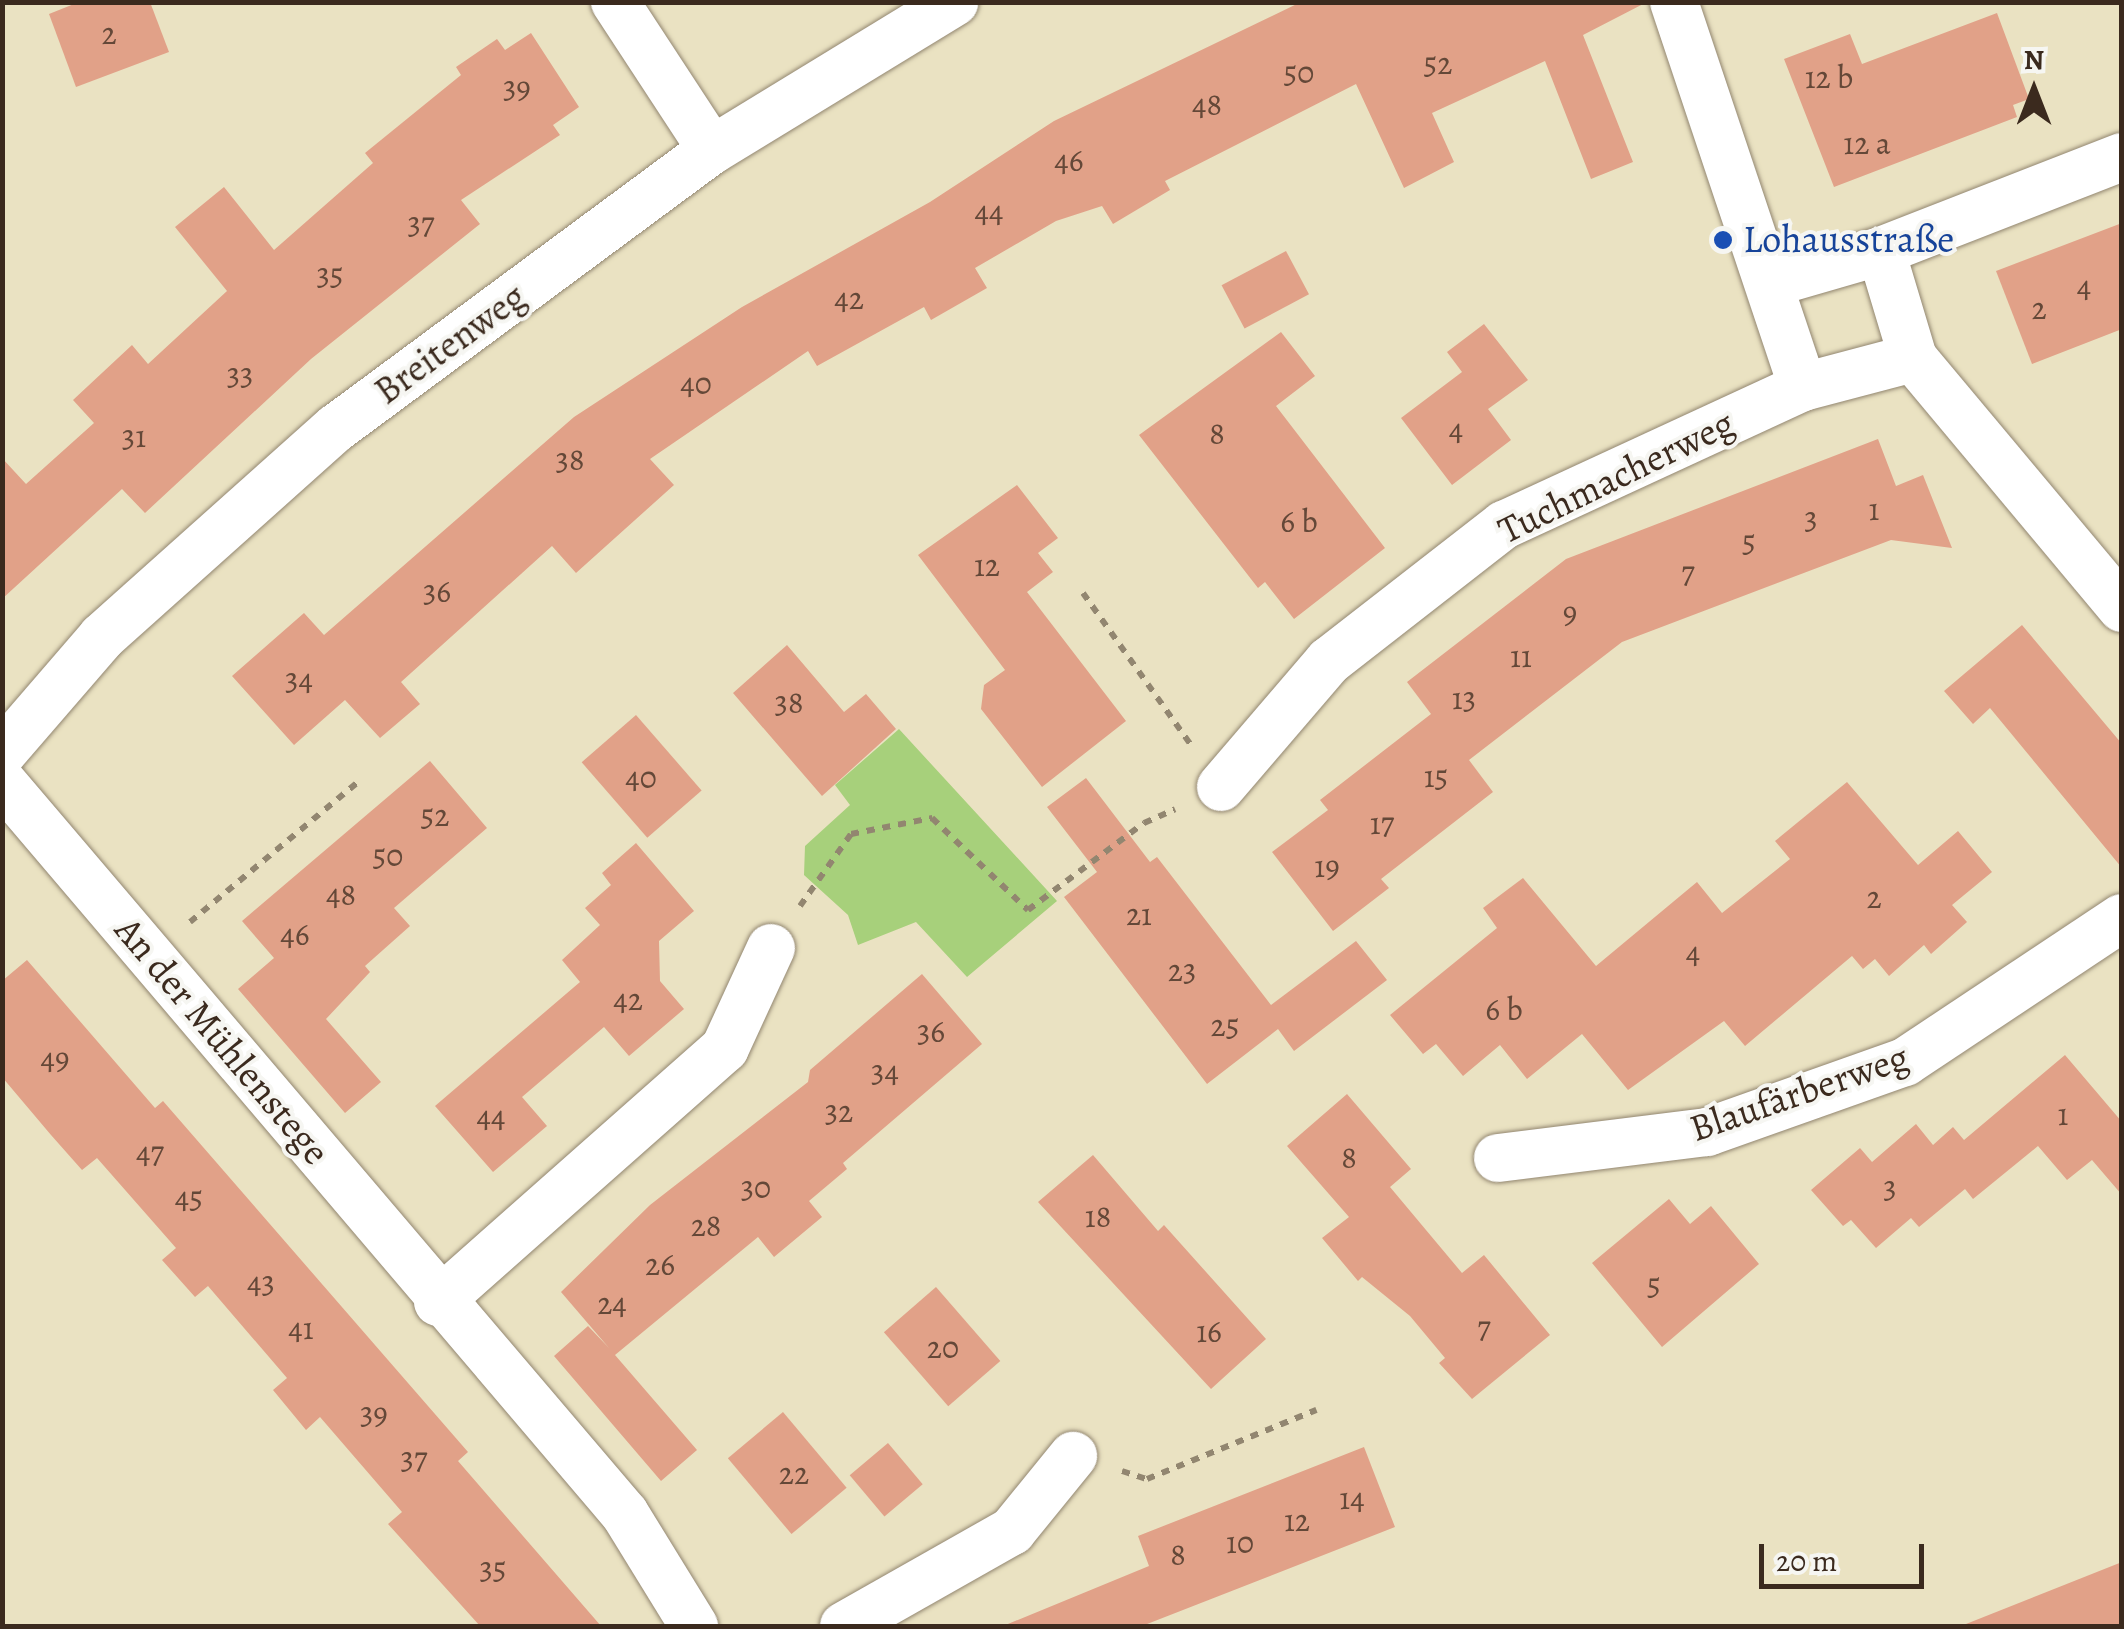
<!DOCTYPE html>
<meta charset="utf-8">
<style>
body{margin:0}
#map{position:relative;width:2124px;height:1629px;overflow:hidden;background:#eae2c2;font-family:Alegreya,serif}
div>[style]{position:absolute}
.green>*{inset:0;background:#a7d07b}
.building>*{inset:0;background:#e1a188;transform-origin:0 0}
.path>*{height:6px;margin-top:-3px;transform-origin:0;background:repeating-linear-gradient(90deg,#928670 0 8px,transparent 0 16px)}
.roads{filter:drop-shadow(0 0 2px #928670) drop-shadow(0 0 2px #928670)}
.minor>*{height:48px;margin:-24px;padding:0 24px;transform-origin:24px;border-radius:24px;background:#fff}
.dots>*{width:28px;height:28px;translate:-50% -50%;box-sizing:border-box;border:5px solid #f6f6f2;border-radius:50%}
span{translate:-50% -50%;white-space:nowrap;text-align:center;line-height:1.15;-webkit-text-stroke:8px #f6f6f2;paint-order:stroke}
.number-label{font-size:32px;color:#644838}
.number-label span{-webkit-text-stroke-width:0}
.transit-label{font-size:38px;color:#164399}
.left{translate:0 -50%;text-align:left}
.street-label{font-size:38px;color:#3b2a1e}
.frame{position:absolute;inset:0;border:5px solid #3b2a1e;pointer-events:none}
.north{position:absolute;left:1984px;top:40px;width:100px;height:100px;-webkit-text-stroke:8px #f6f6f2;paint-order:stroke;rotate:0deg;font-size:28px;font-weight:700;line-height:40px;text-align:center;color:#3b2a1e}
.north::after{content:'';display:block;margin:auto;width:35px;height:45px;background:#3b2a1e;clip-path:polygon(50% 0,100% 100%,50% 72%,0 100%)}
.scale{position:absolute;left:1759px;top:1544px;width:165px;height:45px;box-sizing:border-box;border:5px solid #3b2a1e;border-top:0;padding-left:12px;font-size:30px;line-height:35px;white-space:nowrap;color:#3b2a1e;-webkit-text-stroke:8px #f6f6f2;paint-order:stroke}
</style>
<div id="map">
<div class="green">
<i style="clip-path:polygon(899px 729px,1057px 901px,967px 977px,916px 922px,858px 945px,848px 915px,804px 875px,805px 846px,850px 805px,835px 785px)"></i>
</div>
<div class="building">
<i style="clip-path:polygon(79px 2px,150px 2px,169px 52px,76px 87px,49px 14px)"></i>
<i style="clip-path:polygon(1301px 2px,1647px 2px,1583px 35px,1633px 162px,1591px 179px,1545px 61px,1432px 113px,1454px 162px,1404px 188px,1356px 84px,1165px 181px,1170px 190px,1113px 224px,1102px 206px,1056px 221px,975px 268px,987px 288px,931px 320px,924px 307px,817px 366px,808px 351px,650px 459px,674px 485px,576px 573px,552px 546px,401px 682px,420px 704px,380px 738px,345px 700px,294px 745px,232px 676px,304px 613px,324px 635px,574px 417px,742px 307px,930px 202px,1054px 121px)"></i>
<i style="clip-path:polygon(1997px 13px,2029px 99px,2013px 105px,2017px 117px,1834px 187px,1784px 59px,1850px 34px,1862px 64px)"></i>
<i style="clip-path:polygon(531px 33px,579px 107px,553px 125px,560px 135px,461px 200px,480px 224px,311px 359px,145px 513px,122px 489px,2px 599px,2px 458px,26px 484px,94px 423px,73px 400px,132px 345px,148px 364px,227px 291px,175px 227px,224px 187px,274px 250px,373px 163px,365px 153px,461px 75px,456px 67px,497px 39px,505px 50px)"></i>
<i style="clip-path:polygon(2122px 223px,2122px 329px,2032px 364px,1996px 271px)"></i>
<i style="left:1286px;top:251px;width:49px;height:73px;rotate:62deg"></i>
<i style="clip-path:polygon(1484px 324px,1528px 380px,1488px 409px,1511px 440px,1452px 485px,1401px 418px,1462px 372px,1447px 352px)"></i>
<i style="clip-path:polygon(1281px 332px,1315px 376px,1276px 406px,1385px 548px,1294px 619px,1265px 582px,1258px 588px,1139px 435px)"></i>
<i style="clip-path:polygon(1878px 439px,1896px 486px,1923px 475px,1952px 548px,1891px 540px,1622px 642px,1469px 760px,1493px 792px,1381px 879px,1389px 888px,1333px 931px,1272px 852px,1328px 810px,1320px 800px,1431px 714px,1407px 682px,1566px 559px)"></i>
<i style="clip-path:polygon(1017px 485px,1058px 538px,1038px 553px,1053px 572px,1027px 592px,1126px 721px,1042px 787px,981px 709px,984px 685px,1005px 670px,918px 555px)"></i>
<i style="clip-path:polygon(2022px 625px,2122px 744px,2122px 868px,1990px 708px,1973px 724px,1944px 691px)"></i>
<i style="clip-path:polygon(787px 645px,844px 712px,866px 694px,896px 729px,822px 796px,733px 693px)"></i>
<i style="left:636px;top:715px;width:100px;height:72px;rotate:49deg"></i>
<i style="clip-path:polygon(430px 761px,487px 828px,394px 908px,410px 926px,365px 966px,370px 972px,326px 1019px,381px 1082px,345px 1113px,238px 989px,274px 958px,242px 921px)"></i>
<i style="clip-path:polygon(1086px 778px,1150px 862px,1157px 857px,1271px 1005px,1356px 941px,1387px 980px,1294px 1051px,1278px 1029px,1207px 1084px,1064px 897px,1097px 872px,1047px 807px)"></i>
<i style="clip-path:polygon(1847px 782px,1918px 865px,1958px 831px,1992px 872px,1952px 905px,1967px 922px,1931px 954px,1924px 945px,1889px 976px,1875px 959px,1863px 969px,1852px 956px,1745px 1046px,1724px 1021px,1628px 1090px,1582px 1034px,1527px 1079px,1500px 1045px,1463px 1076px,1436px 1044px,1423px 1054px,1390px 1015px,1497px 928px,1483px 908px,1523px 878px,1596px 966px,1697px 882px,1722px 913px,1790px 859px,1775px 841px)"></i>
<i style="clip-path:polygon(636px 843px,694px 911px,659px 941px,660px 981px,684px 1009px,629px 1056px,604px 1027px,522px 1097px,547px 1126px,493px 1172px,435px 1106px,580px 982px,562px 960px,600px 925px,585px 908px,611px 885px,602px 873px)"></i>
<i style="clip-path:polygon(27px 960px,155px 1108px,163px 1101px,388px 1360px,468px 1452px,458px 1461px,601px 1626px,480px 1626px,388px 1524px,402px 1512px,320px 1417px,306px 1430px,273px 1390px,287px 1378px,208px 1286px,195px 1297px,162px 1260px,176px 1248px,97px 1158px,82px 1170px,51px 1135px,2px 1077px,2px 981px)"></i>
<i style="clip-path:polygon(922px 974px,982px 1044px,843px 1163px,847px 1169px,809px 1201px,822px 1217px,774px 1257px,758px 1237px,615px 1355px,697px 1450px,661px 1481px,554px 1356px,588px 1326px,609px 1348px,561px 1292px,650px 1205px,808px 1082px,810px 1070px)"></i>
<i style="clip-path:polygon(2065px 1055px,2122px 1122px,2122px 1195px,2092px 1160px,2067px 1180px,2038px 1146px,1973px 1199px,1965px 1189px,1919px 1227px,1911px 1218px,1876px 1248px,1851px 1220px,1843px 1226px,1811px 1190px,1860px 1148px,1872px 1162px,1916px 1124px,1933px 1145px,1953px 1127px,1964px 1140px)"></i>
<i style="clip-path:polygon(1347px 1094px,1411px 1169px,1390px 1187px,1462px 1273px,1484px 1255px,1550px 1335px,1472px 1399px,1439px 1363px,1445px 1358px,1410px 1316px,1362px 1277px,1358px 1281px,1322px 1238px,1349px 1217px,1287px 1146px)"></i>
<i style="clip-path:polygon(1093px 1155px,1158px 1231px,1164px 1225px,1266px 1339px,1211px 1389px,1038px 1202px)"></i>
<i style="clip-path:polygon(1669px 1199px,1690px 1224px,1711px 1206px,1759px 1264px,1662px 1347px,1592px 1263px)"></i>
<i style="left:936px;top:1287px;width:98px;height:69px;rotate:49deg"></i>
<i style="left:783px;top:1412px;width:99px;height:72px;rotate:50deg"></i>
<i style="left:888px;top:1443px;width:54px;height:50px;rotate:50deg"></i>
<i style="clip-path:polygon(1364px 1447px,1395px 1527px,1142px 1626px,1003px 1626px,1149px 1566px,1138px 1536px)"></i>
<i style="clip-path:polygon(2122px 1562px,2122px 1626px,1966px 1626px,1966px 1624px)"></i>
</div>
<div class="path">
<i style="left:1083px;top:593px;width:186px;rotate:54.6deg"></i>
<i style="left:800px;top:906px;width:88px;rotate:-54.7deg"></i>
<i style="left:851px;top:834px;width:83px;rotate:-11.2deg"></i>
<i style="left:932px;top:818px;width:133px;rotate:43.8deg"></i>
<i style="left:1028px;top:910px;width:145px;rotate:-36.9deg"></i>
<i style="left:1144px;top:823px;width:34px;rotate:-24deg"></i>
<i style="left:190px;top:922px;width:220px;rotate:-39.8deg"></i>
<i style="left:1122px;top:1471px;width:26px;rotate:18deg"></i>
<i style="left:1147px;top:1479px;width:183px;rotate:-22.2deg"></i>
</div>
<div class="roads">
<div class="minor">
<i style="left:615px;top:2px;width:177px;rotate:56.8deg"></i>
<i style="left:1674px;top:2px;width:406px;rotate:71.5deg"></i>
<i style="left:1803px;top:387px;width:114px;rotate:-14.8deg"></i>
<i style="left:1881px;top:251px;width:259px;rotate:-21.3deg"></i>
<i style="left:1771px;top:283px;width:115px;rotate:-16.2deg"></i>
<i style="left:1881px;top:251px;width:112px;rotate:73.3deg"></i>
<i style="left:1913px;top:358px;width:326px;rotate:50.1deg"></i>
<i style="left:2px;top:753px;width:153px;rotate:-49.2deg"></i>
<i style="left:102px;top:637px;width:314px;rotate:-41.8deg"></i>
<i style="left:336px;top:428px;width:468px;rotate:-36.5deg"></i>
<i style="left:712px;top:150px;width:284px;rotate:-31.4deg"></i>
<i style="left:2px;top:782px;width:961px;rotate:49.6deg"></i>
<i style="left:625px;top:1514px;width:132px;rotate:58.4deg"></i>
<i style="left:1221px;top:787px;width:166px;rotate:-49.4deg"></i>
<i style="left:1329px;top:661px;width:222px;rotate:-37.9deg"></i>
<i style="left:1504px;top:525px;width:329px;rotate:-24.8deg"></i>
<i style="left:1498px;top:1158px;width:211px;rotate:-7.1deg"></i>
<i style="left:1707px;top:1132px;width:210px;rotate:-19.5deg"></i>
<i style="left:1905px;top:1062px;width:260px;rotate:-33.6deg"></i>
<i style="left:438px;top:1302px;width:383px;rotate:-41.5deg"></i>
<i style="left:725px;top:1048px;width:110px;rotate:-65.3deg"></i>
<i style="left:844px;top:1626px;width:193px;rotate:-29.5deg"></i>
<i style="left:1012px;top:1531px;width:97px;rotate:-50.9deg"></i>
</div>
</div>
<div class="dots">
<i style="left:1723px;top:240px;background:#1a4fb4"></i>
</div>
<div class="number-label">
<span style="left:109px;top:33px">2</span>
<span style="left:1438px;top:63px">52</span>
<span style="left:1299px;top:72px">50</span>
<span style="left:1829px;top:77px">12 b</span>
<span style="left:517px;top:87px">39</span>
<span style="left:1207px;top:104px">48</span>
<span style="left:1867px;top:143px">12 a</span>
<span style="left:1069px;top:160px">46</span>
<span style="left:989px;top:211px">44</span>
<span style="left:421px;top:223px">37</span>
<span style="left:330px;top:274px">35</span>
<span style="left:2084px;top:286px">4</span>
<span style="left:849px;top:298px">42</span>
<span style="left:2039px;top:308px">2</span>
<span style="left:240px;top:374px">33</span>
<span style="left:696px;top:383px">40</span>
<span style="left:1456px;top:429px">4</span>
<span style="left:1217px;top:433px">8</span>
<span style="left:134px;top:436px">31</span>
<span style="left:570px;top:459px">38</span>
<span style="left:1874px;top:509px">1</span>
<span style="left:1811px;top:518px">3</span>
<span style="left:1299px;top:521px">6 b</span>
<span style="left:1749px;top:541px">5</span>
<span style="left:987px;top:565px">12</span>
<span style="left:1688px;top:572px">7</span>
<span style="left:437px;top:591px">36</span>
<span style="left:1570px;top:612px">9</span>
<span style="left:1521px;top:656px">11</span>
<span style="left:299px;top:679px">34</span>
<span style="left:1464px;top:698px">13</span>
<span style="left:789px;top:702px">38</span>
<span style="left:1436px;top:776px">15</span>
<span style="left:641px;top:777px">40</span>
<span style="left:435px;top:815px">52</span>
<span style="left:1382px;top:823px">17</span>
<span style="left:388px;top:855px">50</span>
<span style="left:1327px;top:866px">19</span>
<span style="left:341px;top:894px">48</span>
<span style="left:1874px;top:897px">2</span>
<span style="left:1139px;top:914px">21</span>
<span style="left:295px;top:934px">46</span>
<span style="left:1693px;top:952px">4</span>
<span style="left:1182px;top:970px">23</span>
<span style="left:628px;top:999px">42</span>
<span style="left:1504px;top:1009px">6 b</span>
<span style="left:1225px;top:1025px">25</span>
<span style="left:931px;top:1031px">36</span>
<span style="left:55px;top:1058px">49</span>
<span style="left:885px;top:1071px">34</span>
<span style="left:839px;top:1111px">32</span>
<span style="left:2063px;top:1114px">1</span>
<span style="left:491px;top:1116px">44</span>
<span style="left:150px;top:1152px">47</span>
<span style="left:1349px;top:1157px">8</span>
<span style="left:756px;top:1187px">30</span>
<span style="left:1890px;top:1187px">3</span>
<span style="left:189px;top:1197px">45</span>
<span style="left:1098px;top:1216px">18</span>
<span style="left:706px;top:1225px">28</span>
<span style="left:660px;top:1264px">26</span>
<span style="left:261px;top:1282px">43</span>
<span style="left:1654px;top:1284px">5</span>
<span style="left:612px;top:1303px">24</span>
<span style="left:1484px;top:1327px">7</span>
<span style="left:301px;top:1328px">41</span>
<span style="left:1209px;top:1331px">16</span>
<span style="left:943px;top:1347px">20</span>
<span style="left:374px;top:1413px">39</span>
<span style="left:414px;top:1458px">37</span>
<span style="left:794px;top:1473px">22</span>
<span style="left:1352px;top:1498px">14</span>
<span style="left:1297px;top:1520px">12</span>
<span style="left:1240px;top:1542px">10</span>
<span style="left:1178px;top:1554px">8</span>
<span style="left:493px;top:1568px">35</span>
</div>
<div class="transit-label">
<span class="left" style="left:1743px;top:240px">Lohausstraße</span>
</div>
<div class="street-label">
<span style="left:450px;top:344px;rotate:-36deg">Breitenweg</span>
<span style="left:1616px;top:477px;rotate:-26deg">Tuchmacherweg</span>
<span style="left:222px;top:1041px;rotate:50deg">An der Mühlenstege</span>
<span style="left:1799px;top:1093px;rotate:-19deg">Blaufärberweg</span>
</div>
<div class="frame"></div>
<div class="north">N</div>
<div class="scale">20 m</div>
</div>
